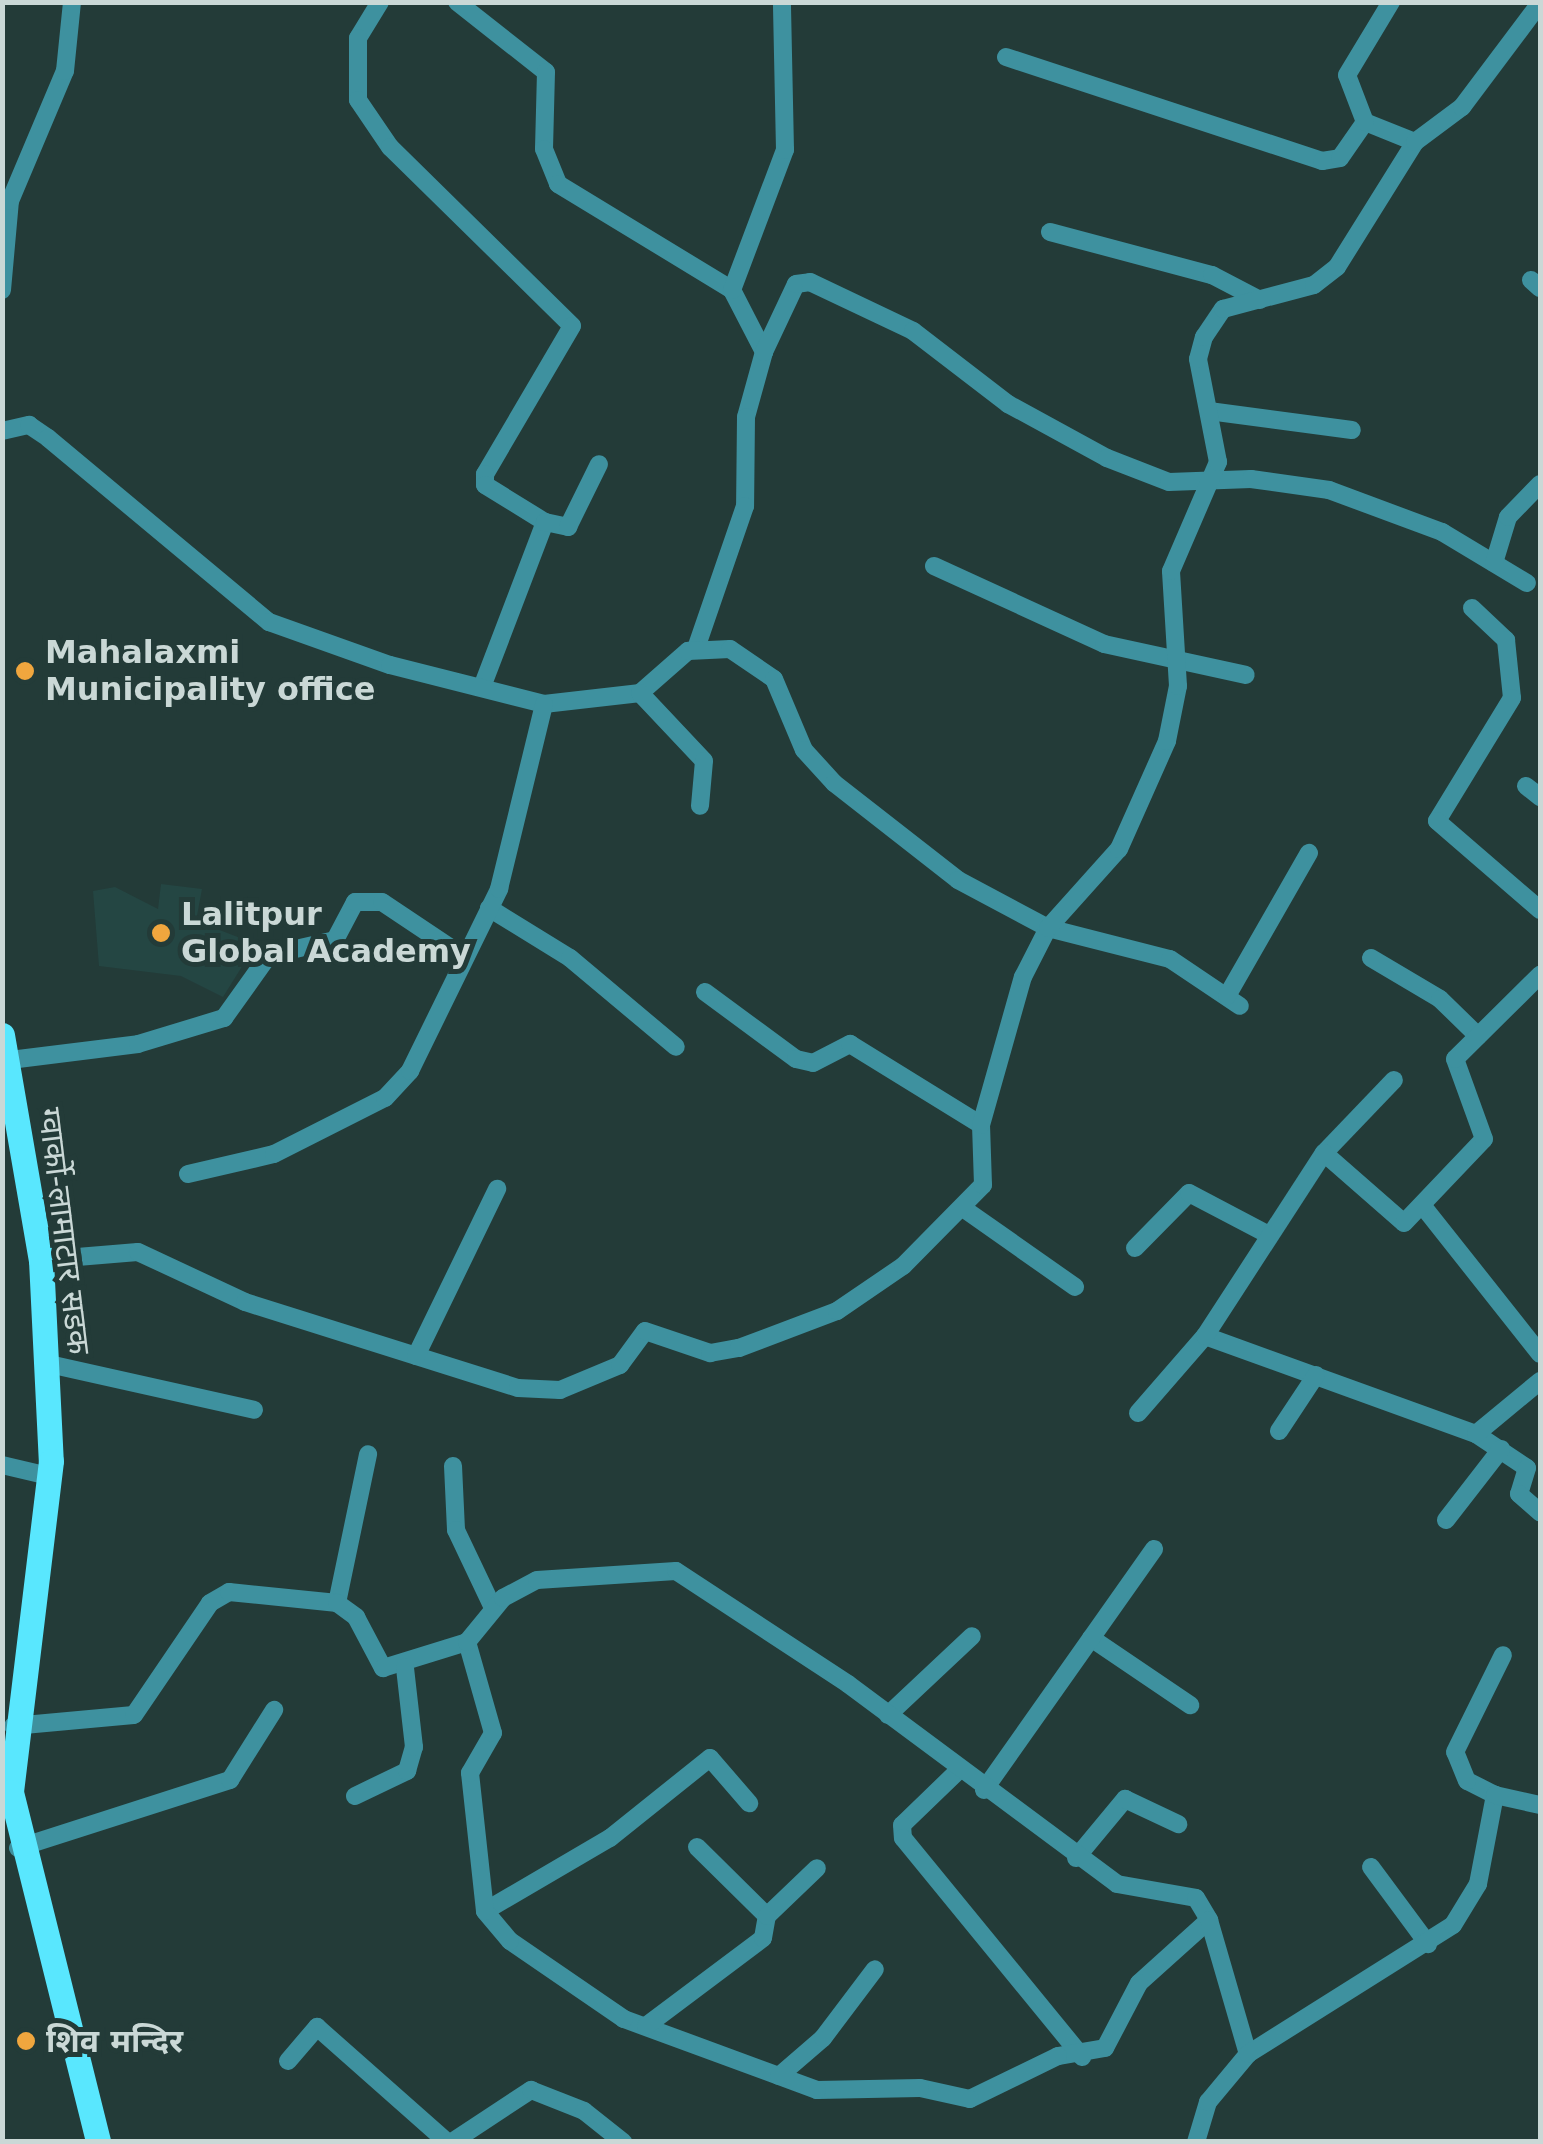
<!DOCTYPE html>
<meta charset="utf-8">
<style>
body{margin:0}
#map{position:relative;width:1543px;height:2144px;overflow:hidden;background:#233b38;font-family:"DejaVu Sans","Noto Sans Devanagari",sans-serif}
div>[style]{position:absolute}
.built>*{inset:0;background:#244643}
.minor>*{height:18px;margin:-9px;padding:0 9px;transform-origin:9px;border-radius:9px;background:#3e919f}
.major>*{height:25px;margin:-12.5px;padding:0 12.5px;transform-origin:12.5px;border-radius:12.5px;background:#59e7fe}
.dots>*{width:28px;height:28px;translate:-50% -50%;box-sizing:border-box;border:5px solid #233b38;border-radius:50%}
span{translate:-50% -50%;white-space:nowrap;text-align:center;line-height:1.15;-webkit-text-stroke:10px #233b38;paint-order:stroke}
.poi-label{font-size:32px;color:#cad8d6;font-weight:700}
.left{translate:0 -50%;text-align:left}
.street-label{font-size:32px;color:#cad8d6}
.frame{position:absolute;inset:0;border:5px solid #cad8d6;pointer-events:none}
</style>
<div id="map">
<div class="built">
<i style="clip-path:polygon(161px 884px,202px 889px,196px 921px,256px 944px,223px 997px,181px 976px,99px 966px,93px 891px,115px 887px,158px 909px)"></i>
</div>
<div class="minor">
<i style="left:380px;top:2px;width:42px;rotate:121.4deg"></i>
<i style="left:358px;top:38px;width:62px;rotate:90deg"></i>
<i style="left:358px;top:100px;width:57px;rotate:55.8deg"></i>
<i style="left:390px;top:147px;width:255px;rotate:44.5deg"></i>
<i style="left:572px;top:326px;width:172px;rotate:120.4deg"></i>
<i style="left:485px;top:474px;width:11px;rotate:90deg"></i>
<i style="left:485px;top:485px;width:70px;rotate:31.7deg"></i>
<i style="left:545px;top:522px;width:173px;rotate:110.9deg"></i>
<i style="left:457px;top:2px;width:113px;rotate:38.2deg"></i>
<i style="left:546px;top:72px;width:77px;rotate:91.5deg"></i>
<i style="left:544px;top:149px;width:38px;rotate:68deg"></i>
<i style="left:558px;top:184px;width:204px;rotate:31.3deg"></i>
<i style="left:732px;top:290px;width:70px;rotate:62.7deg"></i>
<i style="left:764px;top:352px;width:67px;rotate:105.5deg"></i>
<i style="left:746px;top:417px;width:89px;rotate:90.6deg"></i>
<i style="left:745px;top:506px;width:150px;rotate:109deg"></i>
<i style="left:1006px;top:57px;width:333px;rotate:18.2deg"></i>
<i style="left:1322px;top:161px;width:18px;rotate:-9deg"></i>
<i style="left:1340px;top:158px;width:44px;rotate:-55.2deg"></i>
<i style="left:1365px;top:122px;width:54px;rotate:21.8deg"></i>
<i style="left:1365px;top:122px;width:50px;rotate:-111deg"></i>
<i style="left:1347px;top:75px;width:85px;rotate:-58.9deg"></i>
<i style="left:1050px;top:232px;width:168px;rotate:14.9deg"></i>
<i style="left:1212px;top:275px;width:54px;rotate:27.5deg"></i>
<i style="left:1531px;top:280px;width:12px;rotate:42deg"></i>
<i style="left:2px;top:290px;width:89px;rotate:-84.9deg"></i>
<i style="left:10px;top:201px;width:141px;rotate:-67.1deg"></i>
<i style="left:65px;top:71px;width:69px;rotate:-84.2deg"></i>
<i style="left:732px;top:290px;width:150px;rotate:-69.3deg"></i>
<i style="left:785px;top:150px;width:148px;rotate:-91.2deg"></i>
<i style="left:764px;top:352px;width:75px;rotate:-64.8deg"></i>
<i style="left:796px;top:284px;width:14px;rotate:-8deg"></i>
<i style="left:810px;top:282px;width:114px;rotate:25.4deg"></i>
<i style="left:913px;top:331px;width:120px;rotate:37.5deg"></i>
<i style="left:1008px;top:404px;width:113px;rotate:28.6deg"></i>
<i style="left:1107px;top:458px;width:66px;rotate:21.2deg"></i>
<i style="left:1169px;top:482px;width:82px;rotate:-2.1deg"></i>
<i style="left:1251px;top:479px;width:79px;rotate:8deg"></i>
<i style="left:1329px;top:490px;width:121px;rotate:20.4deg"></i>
<i style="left:1442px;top:532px;width:99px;rotate:31deg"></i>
<i style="left:1209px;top:411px;width:144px;rotate:7.6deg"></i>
<i style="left:2px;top:431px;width:28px;rotate:-13deg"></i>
<i style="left:29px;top:425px;width:23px;rotate:34deg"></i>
<i style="left:48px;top:438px;width:288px;rotate:39.8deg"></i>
<i style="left:269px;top:622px;width:128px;rotate:19.6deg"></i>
<i style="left:390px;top:665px;width:159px;rotate:14.2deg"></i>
<i style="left:544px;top:704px;width:97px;rotate:-6.5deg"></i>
<i style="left:640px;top:693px;width:64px;rotate:-41.2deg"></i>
<i style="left:688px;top:651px;width:42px;rotate:-2.7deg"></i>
<i style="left:730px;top:649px;width:53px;rotate:34.3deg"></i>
<i style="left:774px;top:679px;width:77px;rotate:67.1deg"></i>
<i style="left:804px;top:750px;width:45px;rotate:47.7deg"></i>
<i style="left:834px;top:783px;width:157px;rotate:38deg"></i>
<i style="left:958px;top:880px;width:102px;rotate:28.1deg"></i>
<i style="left:1048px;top:928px;width:126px;rotate:14.3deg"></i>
<i style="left:1170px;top:959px;width:84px;rotate:33.9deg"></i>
<i style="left:545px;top:522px;width:24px;rotate:12deg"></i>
<i style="left:568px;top:527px;width:70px;rotate:-63.8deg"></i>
<i style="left:1494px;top:563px;width:48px;rotate:-73.1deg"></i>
<i style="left:1508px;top:517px;width:46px;rotate:-45.9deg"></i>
<i style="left:934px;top:566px;width:187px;rotate:24.6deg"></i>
<i style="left:1104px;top:644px;width:145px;rotate:12.3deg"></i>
<i style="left:1472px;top:608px;width:47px;rotate:43.3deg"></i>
<i style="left:1506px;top:640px;width:58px;rotate:84.1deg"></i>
<i style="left:1512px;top:698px;width:144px;rotate:121.4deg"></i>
<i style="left:1437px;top:821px;width:136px;rotate:40.8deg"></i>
<i style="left:640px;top:693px;width:93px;rotate:46.7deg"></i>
<i style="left:704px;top:761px;width:45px;rotate:95.1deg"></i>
<i style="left:1526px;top:786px;width:18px;rotate:38deg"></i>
<i style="left:489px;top:908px;width:95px;rotate:31.7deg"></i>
<i style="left:570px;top:958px;width:138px;rotate:40deg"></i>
<i style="left:1371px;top:958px;width:80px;rotate:30.7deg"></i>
<i style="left:1440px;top:999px;width:53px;rotate:44.2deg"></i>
<i style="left:705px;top:992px;width:113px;rotate:36.4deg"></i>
<i style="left:796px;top:1059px;width:17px;rotate:13deg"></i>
<i style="left:813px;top:1063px;width:42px;rotate:-27.2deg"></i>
<i style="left:850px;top:1044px;width:154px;rotate:31.7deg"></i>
<i style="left:1227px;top:996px;width:165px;rotate:-60.2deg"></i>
<i style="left:2px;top:1061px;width:137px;rotate:-7.1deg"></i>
<i style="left:138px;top:1044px;width:90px;rotate:-16.8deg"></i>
<i style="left:224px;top:1018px;width:77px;rotate:-54.5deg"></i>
<i style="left:269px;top:955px;width:68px;rotate:-12.8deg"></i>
<i style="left:335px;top:940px;width:43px;rotate:-62.2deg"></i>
<i style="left:355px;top:902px;width:27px"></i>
<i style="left:382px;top:902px;width:94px;rotate:33.7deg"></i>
<i style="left:1324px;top:1153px;width:101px;rotate:-46.2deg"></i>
<i style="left:188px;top:1174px;width:88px;rotate:-13.1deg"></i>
<i style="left:274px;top:1154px;width:124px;rotate:-26.8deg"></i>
<i style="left:385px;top:1098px;width:37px;rotate:-47deg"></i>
<i style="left:410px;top:1071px;width:203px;rotate:-63.9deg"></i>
<i style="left:499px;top:889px;width:190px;rotate:-76.3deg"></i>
<i style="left:1422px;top:1205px;width:190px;rotate:51.6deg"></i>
<i style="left:967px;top:1211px;width:132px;rotate:35.1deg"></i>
<i style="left:1135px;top:1248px;width:77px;rotate:-45.5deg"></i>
<i style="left:1189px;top:1193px;width:90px;rotate:27.7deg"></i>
<i style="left:41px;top:1260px;width:97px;rotate:-4.7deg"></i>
<i style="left:138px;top:1252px;width:118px;rotate:25deg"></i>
<i style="left:245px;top:1302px;width:286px;rotate:17.5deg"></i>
<i style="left:518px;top:1388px;width:42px;rotate:2.7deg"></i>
<i style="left:560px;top:1390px;width:65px;rotate:-22.6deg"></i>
<i style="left:620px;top:1365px;width:42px;rotate:-53.7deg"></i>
<i style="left:645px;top:1331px;width:69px;rotate:18.7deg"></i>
<i style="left:710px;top:1353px;width:29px;rotate:-10deg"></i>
<i style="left:739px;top:1348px;width:105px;rotate:-20.7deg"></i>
<i style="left:837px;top:1311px;width:80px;rotate:-34.3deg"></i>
<i style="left:903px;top:1266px;width:114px;rotate:-45.4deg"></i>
<i style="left:983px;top:1185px;width:60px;rotate:-91.9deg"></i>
<i style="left:981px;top:1125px;width:154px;rotate:-74.2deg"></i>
<i style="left:1023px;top:977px;width:55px;rotate:-63deg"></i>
<i style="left:1048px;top:928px;width:106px;rotate:-48.1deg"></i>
<i style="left:1119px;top:849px;width:118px;rotate:-66deg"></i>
<i style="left:1167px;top:741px;width:56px;rotate:-78.7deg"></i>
<i style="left:1178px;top:686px;width:115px;rotate:-93.5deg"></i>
<i style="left:1171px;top:571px;width:119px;rotate:-66.7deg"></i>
<i style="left:1218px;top:462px;width:105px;rotate:-101deg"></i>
<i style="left:1198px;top:359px;width:23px;rotate:-75deg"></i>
<i style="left:1204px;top:337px;width:34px;rotate:-56deg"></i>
<i style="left:1223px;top:309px;width:94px;rotate:-14.8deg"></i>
<i style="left:1314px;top:285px;width:29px;rotate:-38deg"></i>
<i style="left:1337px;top:267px;width:147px;rotate:-58deg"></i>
<i style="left:1415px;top:142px;width:59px;rotate:-36.7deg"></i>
<i style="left:1462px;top:107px;width:130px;rotate:-53.1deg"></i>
<i style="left:1205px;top:1336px;width:288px;rotate:19.9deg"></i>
<i style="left:1476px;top:1434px;width:61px;rotate:33.7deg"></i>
<i style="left:1527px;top:1468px;width:27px;rotate:107deg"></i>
<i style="left:1519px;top:1494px;width:28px;rotate:41deg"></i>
<i style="left:416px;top:1356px;width:186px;rotate:-64.1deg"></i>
<i style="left:49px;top:1364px;width:210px;rotate:12.6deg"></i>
<i style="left:1138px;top:1413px;width:102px;rotate:-49deg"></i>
<i style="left:1205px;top:1336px;width:218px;rotate:-57deg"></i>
<i style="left:1324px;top:1153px;width:106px;rotate:41.2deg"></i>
<i style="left:1404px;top:1223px;width:116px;rotate:-46.4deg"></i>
<i style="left:1484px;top:1139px;width:85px;rotate:-109.9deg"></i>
<i style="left:1455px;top:1059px;width:120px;rotate:-44.7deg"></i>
<i style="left:1279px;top:1431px;width:67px;rotate:-56.5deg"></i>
<i style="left:1476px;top:1434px;width:83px;rotate:-39.6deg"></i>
<i style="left:2px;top:1465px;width:48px;rotate:13.2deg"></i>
<i style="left:453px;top:1466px;width:64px;rotate:87.3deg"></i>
<i style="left:456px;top:1530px;width:86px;rotate:64.6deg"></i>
<i style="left:1446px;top:1520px;width:90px;rotate:-52.2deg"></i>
<i style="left:337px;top:1603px;width:152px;rotate:-78.2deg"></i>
<i style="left:1091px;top:1638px;width:120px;rotate:34.1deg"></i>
<i style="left:888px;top:1715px;width:115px;rotate:-43.2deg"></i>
<i style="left:13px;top:1726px;width:121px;rotate:-5.2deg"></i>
<i style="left:134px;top:1715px;width:135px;rotate:-55.8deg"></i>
<i style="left:210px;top:1603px;width:22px;rotate:-30deg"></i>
<i style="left:229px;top:1592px;width:109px;rotate:5.8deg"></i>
<i style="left:337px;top:1603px;width:24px;rotate:36deg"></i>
<i style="left:356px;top:1617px;width:58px;rotate:62.1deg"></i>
<i style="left:383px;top:1668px;width:88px;rotate:-17.2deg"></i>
<i style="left:959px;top:1770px;width:79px;rotate:136deg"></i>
<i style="left:902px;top:1825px;width:13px;rotate:86deg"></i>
<i style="left:903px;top:1838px;width:283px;rotate:50.7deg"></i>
<i style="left:984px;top:1790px;width:295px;rotate:-54.8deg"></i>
<i style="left:1495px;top:1795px;width:31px;rotate:-153deg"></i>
<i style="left:1467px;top:1781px;width:31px;rotate:-112deg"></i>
<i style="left:1455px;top:1752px;width:108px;rotate:-63.7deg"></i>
<i style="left:355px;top:1796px;width:58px;rotate:-25.7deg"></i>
<i style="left:407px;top:1771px;width:25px;rotate:-74deg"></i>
<i style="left:414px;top:1747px;width:80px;rotate:-96.5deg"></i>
<i style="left:697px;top:1847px;width:98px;rotate:44.6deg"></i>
<i style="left:18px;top:1848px;width:223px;rotate:-17.8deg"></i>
<i style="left:230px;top:1780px;width:83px;rotate:-57.8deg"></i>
<i style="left:1076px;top:1858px;width:77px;rotate:-50.3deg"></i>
<i style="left:1125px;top:1799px;width:59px;rotate:25.3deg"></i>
<i style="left:1371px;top:1867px;width:96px;rotate:53.5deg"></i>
<i style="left:485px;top:1911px;width:145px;rotate:-30.3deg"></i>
<i style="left:610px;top:1838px;width:128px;rotate:-38.7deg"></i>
<i style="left:710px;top:1758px;width:60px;rotate:49.1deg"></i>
<i style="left:1209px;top:1920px;width:94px;rotate:138deg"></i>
<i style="left:1139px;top:1983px;width:73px;rotate:117.6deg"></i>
<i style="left:1105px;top:2048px;width:48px;rotate:170.3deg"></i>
<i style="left:1058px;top:2056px;width:98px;rotate:154deg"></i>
<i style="left:970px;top:2099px;width:51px;rotate:-167.6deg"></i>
<i style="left:920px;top:2088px;width:103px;rotate:178.9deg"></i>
<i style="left:817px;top:2090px;width:206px;rotate:-159.8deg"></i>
<i style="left:624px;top:2019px;width:138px;rotate:-145.6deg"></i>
<i style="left:510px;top:1941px;width:39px;rotate:-130deg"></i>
<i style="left:485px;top:1911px;width:139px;rotate:-96.2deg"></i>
<i style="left:470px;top:1773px;width:46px;rotate:-60.1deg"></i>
<i style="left:493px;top:1733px;width:95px;rotate:-105.9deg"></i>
<i style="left:467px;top:1642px;width:57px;rotate:-50.7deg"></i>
<i style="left:503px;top:1598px;width:38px;rotate:-28deg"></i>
<i style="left:537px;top:1580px;width:139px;rotate:-3.7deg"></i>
<i style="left:676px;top:1571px;width:206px;rotate:33.3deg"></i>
<i style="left:848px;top:1684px;width:335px;rotate:36.6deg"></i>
<i style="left:1117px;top:1884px;width:80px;rotate:10deg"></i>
<i style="left:1196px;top:1898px;width:26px;rotate:59deg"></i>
<i style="left:1209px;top:1920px;width:140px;rotate:73.8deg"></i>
<i style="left:646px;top:2026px;width:146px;rotate:-36.9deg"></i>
<i style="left:763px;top:1938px;width:22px;rotate:-80deg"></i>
<i style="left:767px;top:1916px;width:69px;rotate:-43.8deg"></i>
<i style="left:288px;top:2061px;width:45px;rotate:-49.5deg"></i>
<i style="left:317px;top:2027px;width:174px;rotate:41.5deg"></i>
<i style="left:779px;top:2076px;width:58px;rotate:-40.8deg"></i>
<i style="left:823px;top:2038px;width:86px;rotate:-53deg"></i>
<i style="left:452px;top:2142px;width:95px;rotate:-33.4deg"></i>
<i style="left:531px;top:2090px;width:57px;rotate:21.6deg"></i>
<i style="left:584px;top:2111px;width:50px;rotate:38.5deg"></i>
<i style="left:1196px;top:2142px;width:42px;rotate:-73.3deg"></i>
<i style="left:1208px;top:2102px;width:62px;rotate:-50.2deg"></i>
<i style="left:1248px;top:2054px;width:242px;rotate:-32.2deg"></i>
<i style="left:1453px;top:1925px;width:48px;rotate:-58.6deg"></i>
<i style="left:1478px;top:1884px;width:91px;rotate:-79.2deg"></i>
<i style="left:1495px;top:1795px;width:46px;rotate:12.5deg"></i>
</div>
<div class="major">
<i style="left:2px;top:1035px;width:228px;rotate:80.2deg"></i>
<i style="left:41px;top:1260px;width:201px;rotate:87.2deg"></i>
<i style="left:51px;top:1461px;width:333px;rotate:96.9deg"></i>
<i style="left:11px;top:1792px;width:361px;rotate:76deg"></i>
</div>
<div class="dots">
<i style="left:25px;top:671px;background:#f0a63e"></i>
<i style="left:161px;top:933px;background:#f0a63e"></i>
<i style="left:26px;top:2041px;background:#f0a63e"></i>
</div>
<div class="poi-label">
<span class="left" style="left:45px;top:671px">Mahalaxmi<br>Municipality office</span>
<span class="left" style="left:181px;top:933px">Lalitpur<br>Global Academy</span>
<span class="left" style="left:46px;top:2041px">शिव मन्दिर</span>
</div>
<div class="street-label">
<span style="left:64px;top:1231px;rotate:83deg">ग्वार्को-लामाटार सडक</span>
</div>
<div class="frame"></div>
</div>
